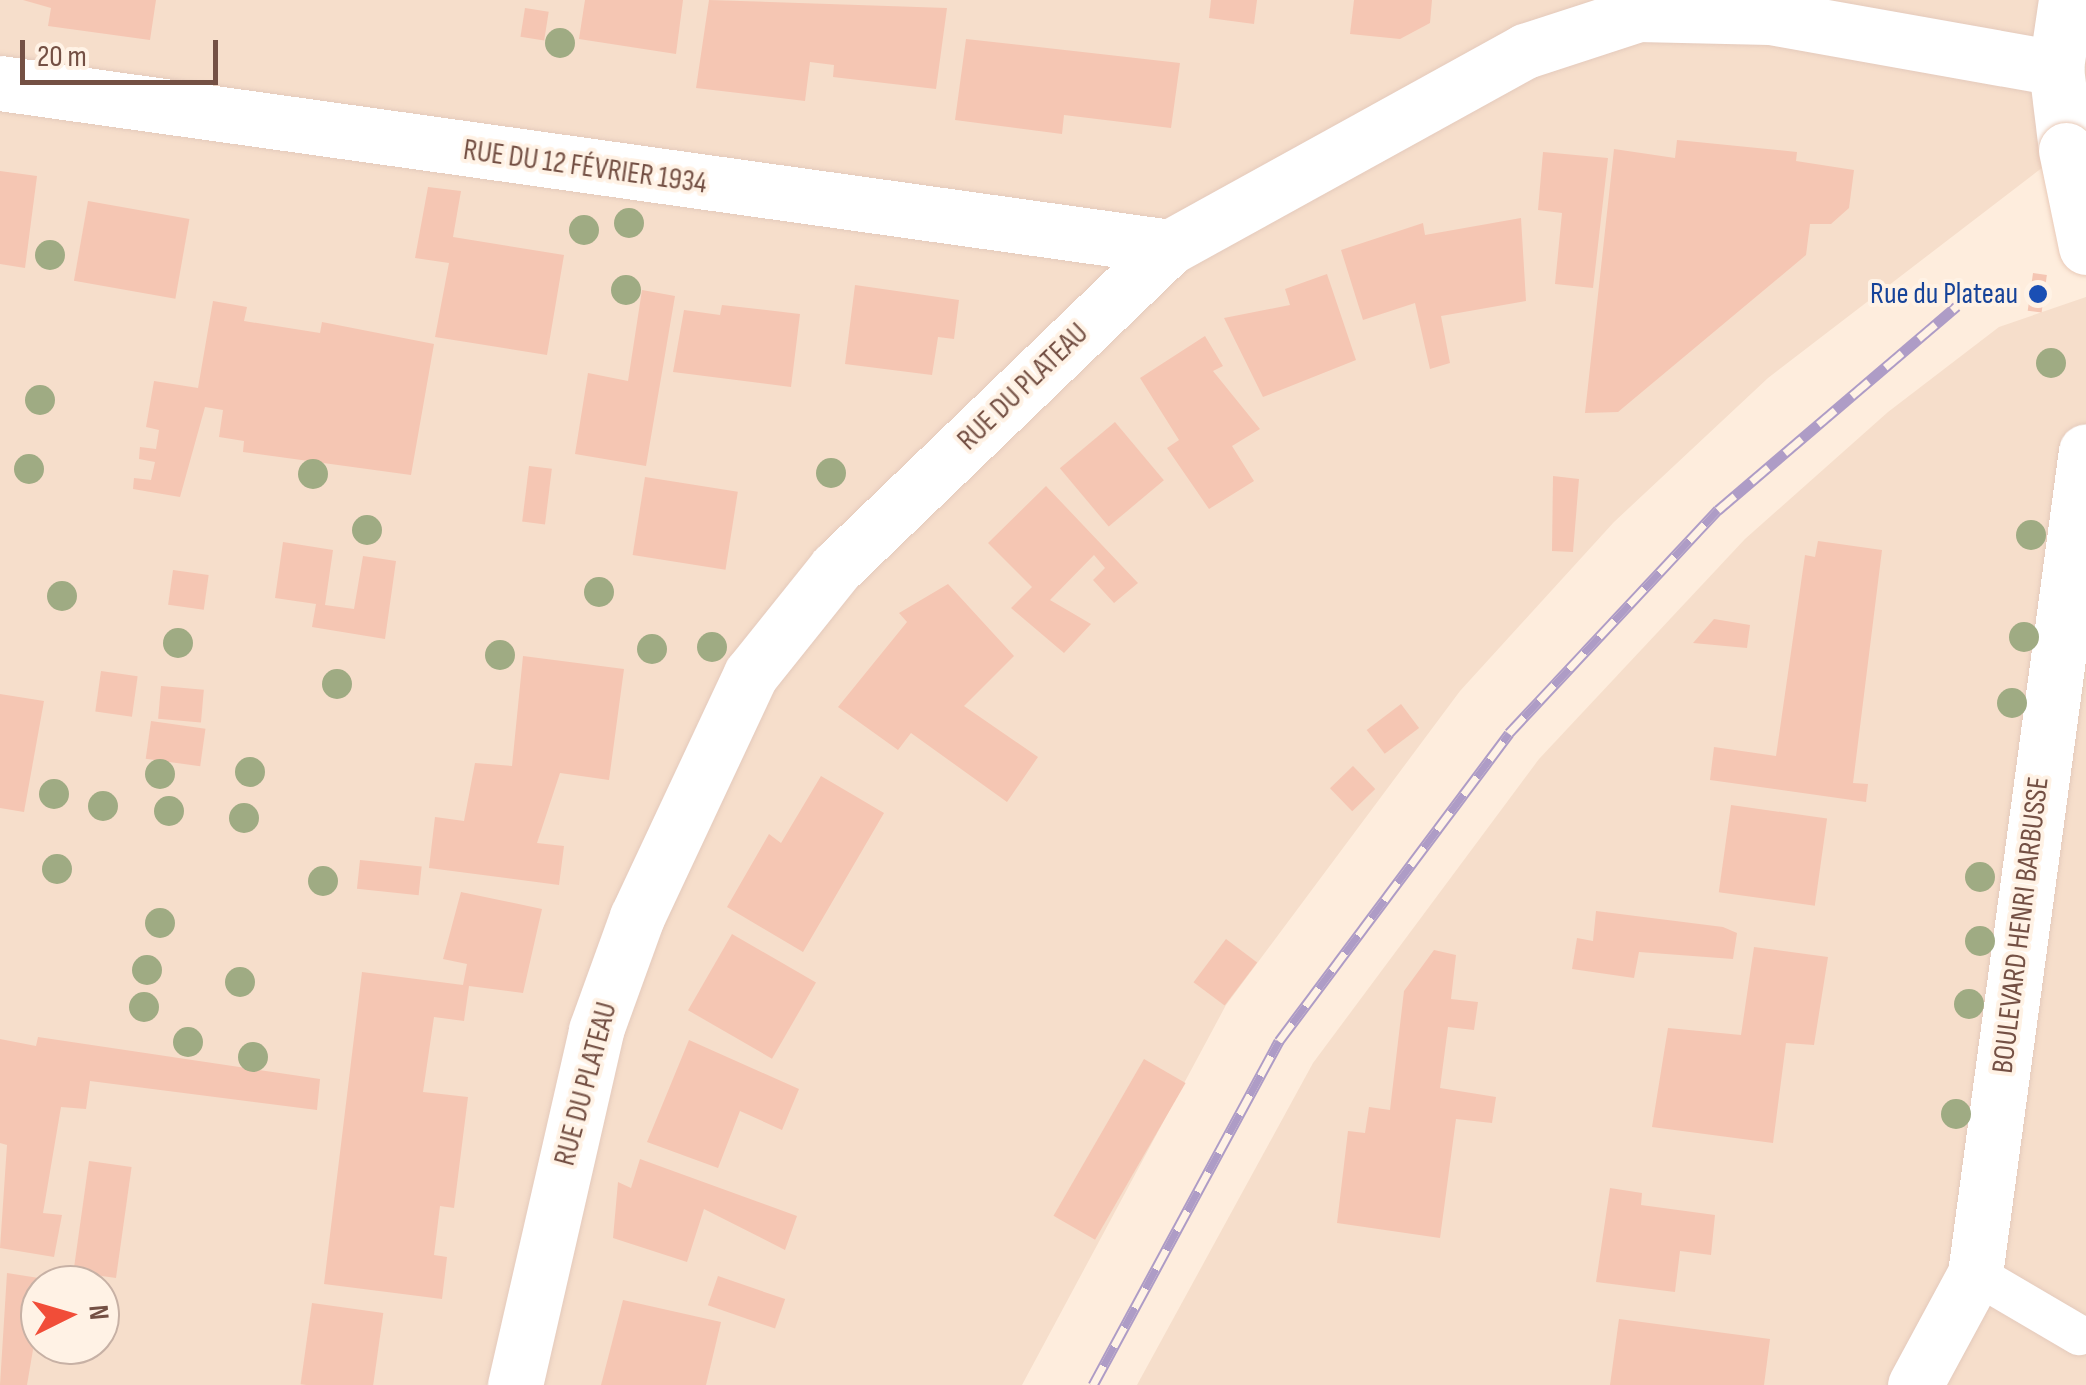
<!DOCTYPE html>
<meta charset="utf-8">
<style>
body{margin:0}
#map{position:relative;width:2086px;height:1385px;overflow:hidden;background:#feeddd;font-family:"Sofia Sans Condensed",sans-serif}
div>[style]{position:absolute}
.residential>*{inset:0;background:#f6decb}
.building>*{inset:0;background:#f5c6b3;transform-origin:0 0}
.roads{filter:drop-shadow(0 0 2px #e4cabc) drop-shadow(0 0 2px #e4cabc)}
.service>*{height:40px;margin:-20px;padding:0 20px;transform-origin:20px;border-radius:20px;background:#fff}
.minor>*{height:55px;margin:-27.5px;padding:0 27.5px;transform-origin:27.5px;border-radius:27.5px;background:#fff}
.secondary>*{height:55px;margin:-27.5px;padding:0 27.5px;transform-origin:27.5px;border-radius:27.5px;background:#fff}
.rail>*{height:11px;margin-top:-5.5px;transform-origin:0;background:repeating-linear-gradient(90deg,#fff2e5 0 22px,#ae9cc6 0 44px);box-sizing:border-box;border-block:2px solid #ae9cc6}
.bridges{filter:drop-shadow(0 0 2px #e9cab8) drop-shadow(0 0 2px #e9cab8)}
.secondary-bridge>*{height:55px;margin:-27.5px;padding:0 27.5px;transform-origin:27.5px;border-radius:27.5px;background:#fff}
.trees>*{width:30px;height:30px;margin:-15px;border-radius:50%;background:#9fab83}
.dots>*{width:28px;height:28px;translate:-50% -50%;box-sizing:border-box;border:5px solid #fff2e5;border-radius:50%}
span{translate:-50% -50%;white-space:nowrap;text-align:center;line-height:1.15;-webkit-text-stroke:8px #fff2e5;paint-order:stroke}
.street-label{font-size:30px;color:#745044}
.transit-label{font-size:30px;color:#164399}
.right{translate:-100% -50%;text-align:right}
.north{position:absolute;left:20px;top:1265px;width:100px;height:100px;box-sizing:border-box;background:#fff2e5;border:2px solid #c7b1a5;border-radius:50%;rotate:85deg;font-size:28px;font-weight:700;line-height:40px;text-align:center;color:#745044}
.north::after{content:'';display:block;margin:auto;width:35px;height:45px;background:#f14d38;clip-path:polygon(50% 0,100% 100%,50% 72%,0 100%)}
.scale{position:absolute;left:20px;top:40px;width:198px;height:45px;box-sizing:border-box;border:5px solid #745044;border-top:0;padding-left:12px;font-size:30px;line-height:35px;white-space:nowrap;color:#745044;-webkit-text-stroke:8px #fff2e5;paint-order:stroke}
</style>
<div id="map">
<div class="residential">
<i style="clip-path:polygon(evenodd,0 0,2086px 0,2086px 134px,1768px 378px,1614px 522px,1460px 691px,1226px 1005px,1022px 1385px,0 1385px,0 0,40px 1285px,100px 1285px,100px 1345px,40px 1345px,40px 1285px)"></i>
<i style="clip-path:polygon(2086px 297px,2086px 1385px,1137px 1385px,1313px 1063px,1539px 759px,1745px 539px,1888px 412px,1999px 327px)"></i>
</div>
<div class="building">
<i style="clip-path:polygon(23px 0,156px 0,150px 40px,48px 26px,51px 8px)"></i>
<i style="clip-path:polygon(585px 0,683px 0,676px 54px,579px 39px)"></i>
<i style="clip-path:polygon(709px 0,947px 8px,936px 89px,833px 77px,834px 65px,810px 62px,805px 101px,696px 88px)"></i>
<i style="clip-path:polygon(1211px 0,1257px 0,1254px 24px,1209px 18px)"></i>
<i style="clip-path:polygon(1354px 0,1432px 0,1430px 23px,1400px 39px,1350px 34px)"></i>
<i style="left:525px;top:8px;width:24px;height:29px;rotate:9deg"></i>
<i style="clip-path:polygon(966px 39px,1180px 63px,1171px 128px,1064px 115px,1062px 134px,955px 120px)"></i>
<i style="clip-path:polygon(1677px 140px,1797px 152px,1796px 161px,1854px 170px,1849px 208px,1831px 224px,1810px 224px,1806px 255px,1618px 412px,1585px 413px,1614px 149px,1675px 158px)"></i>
<i style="clip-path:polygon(1543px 152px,1608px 158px,1593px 288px,1555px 284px,1562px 213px,1538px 210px)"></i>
<i style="clip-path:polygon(0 171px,37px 176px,25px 268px,0 264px)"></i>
<i style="clip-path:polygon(428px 187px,461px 191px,453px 237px,564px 255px,547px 355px,435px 337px,449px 263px,415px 258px)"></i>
<i style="left:88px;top:201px;width:103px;height:81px;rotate:10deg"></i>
<i style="clip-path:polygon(1521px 218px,1526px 301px,1441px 316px,1450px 363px,1430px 369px,1415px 303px,1363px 320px,1341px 250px,1423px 223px,1425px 235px)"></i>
<i style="left:2033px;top:273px;width:14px;height:38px;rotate:8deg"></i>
<i style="clip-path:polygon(1327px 274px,1356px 360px,1263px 397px,1224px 318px,1290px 305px,1285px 289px)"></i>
<i style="clip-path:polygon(855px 285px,959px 300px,954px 339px,938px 337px,932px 375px,845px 364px)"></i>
<i style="clip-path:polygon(642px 290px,675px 296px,646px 466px,575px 454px,588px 373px,628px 381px)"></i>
<i style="clip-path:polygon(213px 301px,247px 307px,244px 321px,320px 333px,322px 322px,434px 344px,411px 475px,243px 452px,244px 441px,219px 437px,223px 410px,205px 407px,180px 497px,133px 489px,134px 478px,151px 480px,155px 462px,139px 459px,140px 447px,156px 449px,159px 430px,146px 427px,154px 381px,198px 388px)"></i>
<i style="clip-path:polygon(722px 305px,800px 314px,791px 387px,673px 372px,684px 310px,720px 315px)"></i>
<i style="clip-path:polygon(1205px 336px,1223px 366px,1213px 371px,1260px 429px,1232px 446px,1254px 481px,1209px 509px,1167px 448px,1179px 440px,1140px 378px)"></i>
<i style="left:1115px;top:422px;width:76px;height:72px;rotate:50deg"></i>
<i style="left:529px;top:466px;width:23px;height:56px;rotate:7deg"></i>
<i style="clip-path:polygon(1553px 476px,1579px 479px,1573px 552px,1552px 551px)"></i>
<i style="left:645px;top:477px;width:94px;height:79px;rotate:9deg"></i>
<i style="clip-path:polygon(1046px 486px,1138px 583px,1114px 603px,1093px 580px,1105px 568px,1094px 555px,1050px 600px,1091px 624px,1064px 653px,1011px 608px,1032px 587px,988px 543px)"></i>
<i style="clip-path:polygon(1818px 541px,1882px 550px,1853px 783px,1868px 784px,1866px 802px,1710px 780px,1714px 747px,1776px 756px,1805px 555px,1815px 557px)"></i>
<i style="clip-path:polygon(283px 542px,333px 550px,325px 605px,354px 609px,363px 556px,396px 561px,385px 639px,312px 627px,316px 604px,275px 598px)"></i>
<i style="left:173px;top:570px;width:36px;height:35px;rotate:8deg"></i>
<i style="clip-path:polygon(948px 584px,1014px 656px,964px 706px,1038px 757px,1007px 802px,911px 733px,898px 750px,838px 707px,907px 622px,899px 613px)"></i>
<i style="clip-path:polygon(1714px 619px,1750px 625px,1747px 648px,1693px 643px)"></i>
<i style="clip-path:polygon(523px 656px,624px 669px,609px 780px,560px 773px,537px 843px,564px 846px,559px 885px,429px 868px,435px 817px,464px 821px,475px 763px,512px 766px)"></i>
<i style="left:101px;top:671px;width:37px;height:41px;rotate:8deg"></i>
<i style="left:161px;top:686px;width:43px;height:33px;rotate:5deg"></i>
<i style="clip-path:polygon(0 694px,44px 701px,24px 812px,0 808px)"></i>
<i style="left:1401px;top:704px;width:30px;height:43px;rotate:53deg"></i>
<i style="left:151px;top:721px;width:55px;height:38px;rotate:8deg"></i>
<i style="left:1353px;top:766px;width:32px;height:32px;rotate:46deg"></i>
<i style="clip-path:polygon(821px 776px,884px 813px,803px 952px,727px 907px,769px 834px,781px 843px)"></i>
<i style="left:1731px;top:805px;width:97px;height:88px;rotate:8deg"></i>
<i style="left:360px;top:860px;width:62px;height:29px;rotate:6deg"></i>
<i style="clip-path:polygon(461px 892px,542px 909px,523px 993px,469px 986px,464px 1021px,434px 1017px,423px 1092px,468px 1097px,454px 1208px,440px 1206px,434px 1255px,447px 1257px,442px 1299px,324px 1284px,362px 972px,463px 985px,467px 964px,443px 959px)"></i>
<i style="clip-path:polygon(1596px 911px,1723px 927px,1737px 933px,1733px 959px,1639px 952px,1634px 978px,1572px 969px,1577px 938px,1593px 941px)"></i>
<i style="left:732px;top:934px;width:97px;height:88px;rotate:30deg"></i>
<i style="left:1226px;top:939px;width:39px;height:54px;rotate:37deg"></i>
<i style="clip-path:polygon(1754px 947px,1828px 957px,1814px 1045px,1786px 1043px,1773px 1143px,1652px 1127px,1668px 1028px,1741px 1035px)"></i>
<i style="clip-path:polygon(1434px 950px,1456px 955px,1451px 999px,1478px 1002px,1474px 1030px,1448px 1027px,1440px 1088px,1496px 1097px,1492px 1123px,1456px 1119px,1440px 1238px,1337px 1223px,1348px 1131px,1365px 1133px,1369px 1107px,1390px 1110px,1404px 991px)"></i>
<i style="clip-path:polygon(38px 1037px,320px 1079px,317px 1110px,90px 1081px,86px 1109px,61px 1107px,43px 1213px,62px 1215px,54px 1257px,0 1248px,7px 1145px,0 1143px,0 1039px,36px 1046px)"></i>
<i style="clip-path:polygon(689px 1040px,799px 1089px,782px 1130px,740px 1111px,718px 1168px,647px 1142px)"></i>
<i style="left:1144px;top:1059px;width:48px;height:181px;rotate:30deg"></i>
<i style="clip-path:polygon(640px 1159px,797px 1216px,785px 1250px,704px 1209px,687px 1262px,613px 1238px,618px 1182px,631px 1188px)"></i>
<i style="left:89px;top:1161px;width:43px;height:112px;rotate:8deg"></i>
<i style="clip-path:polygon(1610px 1188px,1642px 1193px,1641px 1205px,1715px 1215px,1711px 1255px,1680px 1251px,1675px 1292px,1596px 1282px)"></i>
<i style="clip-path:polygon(7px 1273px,45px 1279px,27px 1385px,0 1385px)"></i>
<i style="left:718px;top:1276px;width:71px;height:31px;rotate:19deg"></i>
<i style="clip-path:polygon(623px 1300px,721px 1322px,706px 1385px,601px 1385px)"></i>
<i style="left:312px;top:1303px;width:72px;height:82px;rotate:8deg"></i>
<i style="clip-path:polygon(1619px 1319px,1770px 1339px,1764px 1385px,1610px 1385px)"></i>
</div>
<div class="roads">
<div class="service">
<i style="left:1975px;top:1274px;width:121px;rotate:30.4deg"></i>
</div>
<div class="minor">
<i style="left:0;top:83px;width:1181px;rotate:7.98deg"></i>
<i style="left:515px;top:1385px;width:364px;rotate:-77.1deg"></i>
<i style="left:596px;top:1030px;width:120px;rotate:-70.1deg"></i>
<i style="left:637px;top:917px;width:268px;rotate:-64.9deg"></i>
<i style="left:751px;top:674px;width:136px;rotate:-51.3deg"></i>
<i style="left:836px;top:568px;width:463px;rotate:-43.9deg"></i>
<i style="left:1170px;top:247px;width:406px;rotate:-28.9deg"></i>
<i style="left:1525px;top:51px;width:119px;rotate:-18.1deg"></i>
<i style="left:1638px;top:14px;width:132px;rotate:1.3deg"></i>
<i style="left:1770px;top:17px;width:291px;rotate:10.1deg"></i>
</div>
<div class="secondary">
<i style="left:2066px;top:0;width:69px;rotate:98.4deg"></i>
<i style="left:2056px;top:68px;width:83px;rotate:83deg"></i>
<i style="left:1915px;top:1385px;width:126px;rotate:-61.6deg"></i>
<i style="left:1975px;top:1274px;width:830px;rotate:-82.32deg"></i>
</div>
</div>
<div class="rail">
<i style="left:1093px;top:1385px;width:391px;rotate:-61.6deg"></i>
<i style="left:1279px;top:1041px;width:384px;rotate:-53.2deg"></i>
<i style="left:1509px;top:733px;width:306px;rotate:-46.9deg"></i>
<i style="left:1718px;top:510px;width:314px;rotate:-40.5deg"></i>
</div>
<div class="bridges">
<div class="secondary-bridge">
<i style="left:2066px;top:150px;width:99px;rotate:78.3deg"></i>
</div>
</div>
<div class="trees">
<i style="left:560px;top:43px"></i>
<i style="left:629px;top:223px"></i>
<i style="left:584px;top:230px"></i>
<i style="left:50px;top:255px"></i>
<i style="left:626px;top:290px"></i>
<i style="left:2051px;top:363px"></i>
<i style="left:40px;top:400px"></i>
<i style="left:29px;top:469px"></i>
<i style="left:831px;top:473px"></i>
<i style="left:313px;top:474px"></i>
<i style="left:367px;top:530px"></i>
<i style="left:2031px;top:535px"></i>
<i style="left:599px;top:592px"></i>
<i style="left:62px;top:596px"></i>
<i style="left:2024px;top:637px"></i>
<i style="left:178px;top:643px"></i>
<i style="left:712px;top:647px"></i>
<i style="left:652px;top:649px"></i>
<i style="left:500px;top:655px"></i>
<i style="left:337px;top:684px"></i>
<i style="left:2012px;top:703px"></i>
<i style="left:250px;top:772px"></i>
<i style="left:160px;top:774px"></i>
<i style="left:54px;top:794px"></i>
<i style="left:103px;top:806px"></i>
<i style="left:169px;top:811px"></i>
<i style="left:244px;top:818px"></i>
<i style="left:57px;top:869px"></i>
<i style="left:1980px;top:877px"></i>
<i style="left:323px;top:881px"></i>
<i style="left:160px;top:923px"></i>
<i style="left:1980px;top:941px"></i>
<i style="left:147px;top:970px"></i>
<i style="left:240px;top:982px"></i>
<i style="left:1969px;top:1004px"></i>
<i style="left:144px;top:1007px"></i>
<i style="left:188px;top:1042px"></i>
<i style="left:253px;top:1057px"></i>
<i style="left:1956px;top:1114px"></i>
</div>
<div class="dots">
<i style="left:2038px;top:294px;background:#1a4fb4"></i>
</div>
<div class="street-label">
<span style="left:585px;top:167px;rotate:8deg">RUE DU 12 FÉVRIER 1934</span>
<span style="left:1023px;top:387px;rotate:-44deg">RUE DU PLATEAU</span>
<span style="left:2021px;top:925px;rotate:-83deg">BOULEVARD HENRI BARBUSSE</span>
<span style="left:586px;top:1084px;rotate:-75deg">RUE DU PLATEAU</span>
</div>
<div class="transit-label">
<span class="right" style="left:2018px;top:294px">Rue du Plateau</span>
</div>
<div class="north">N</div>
<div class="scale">20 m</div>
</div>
